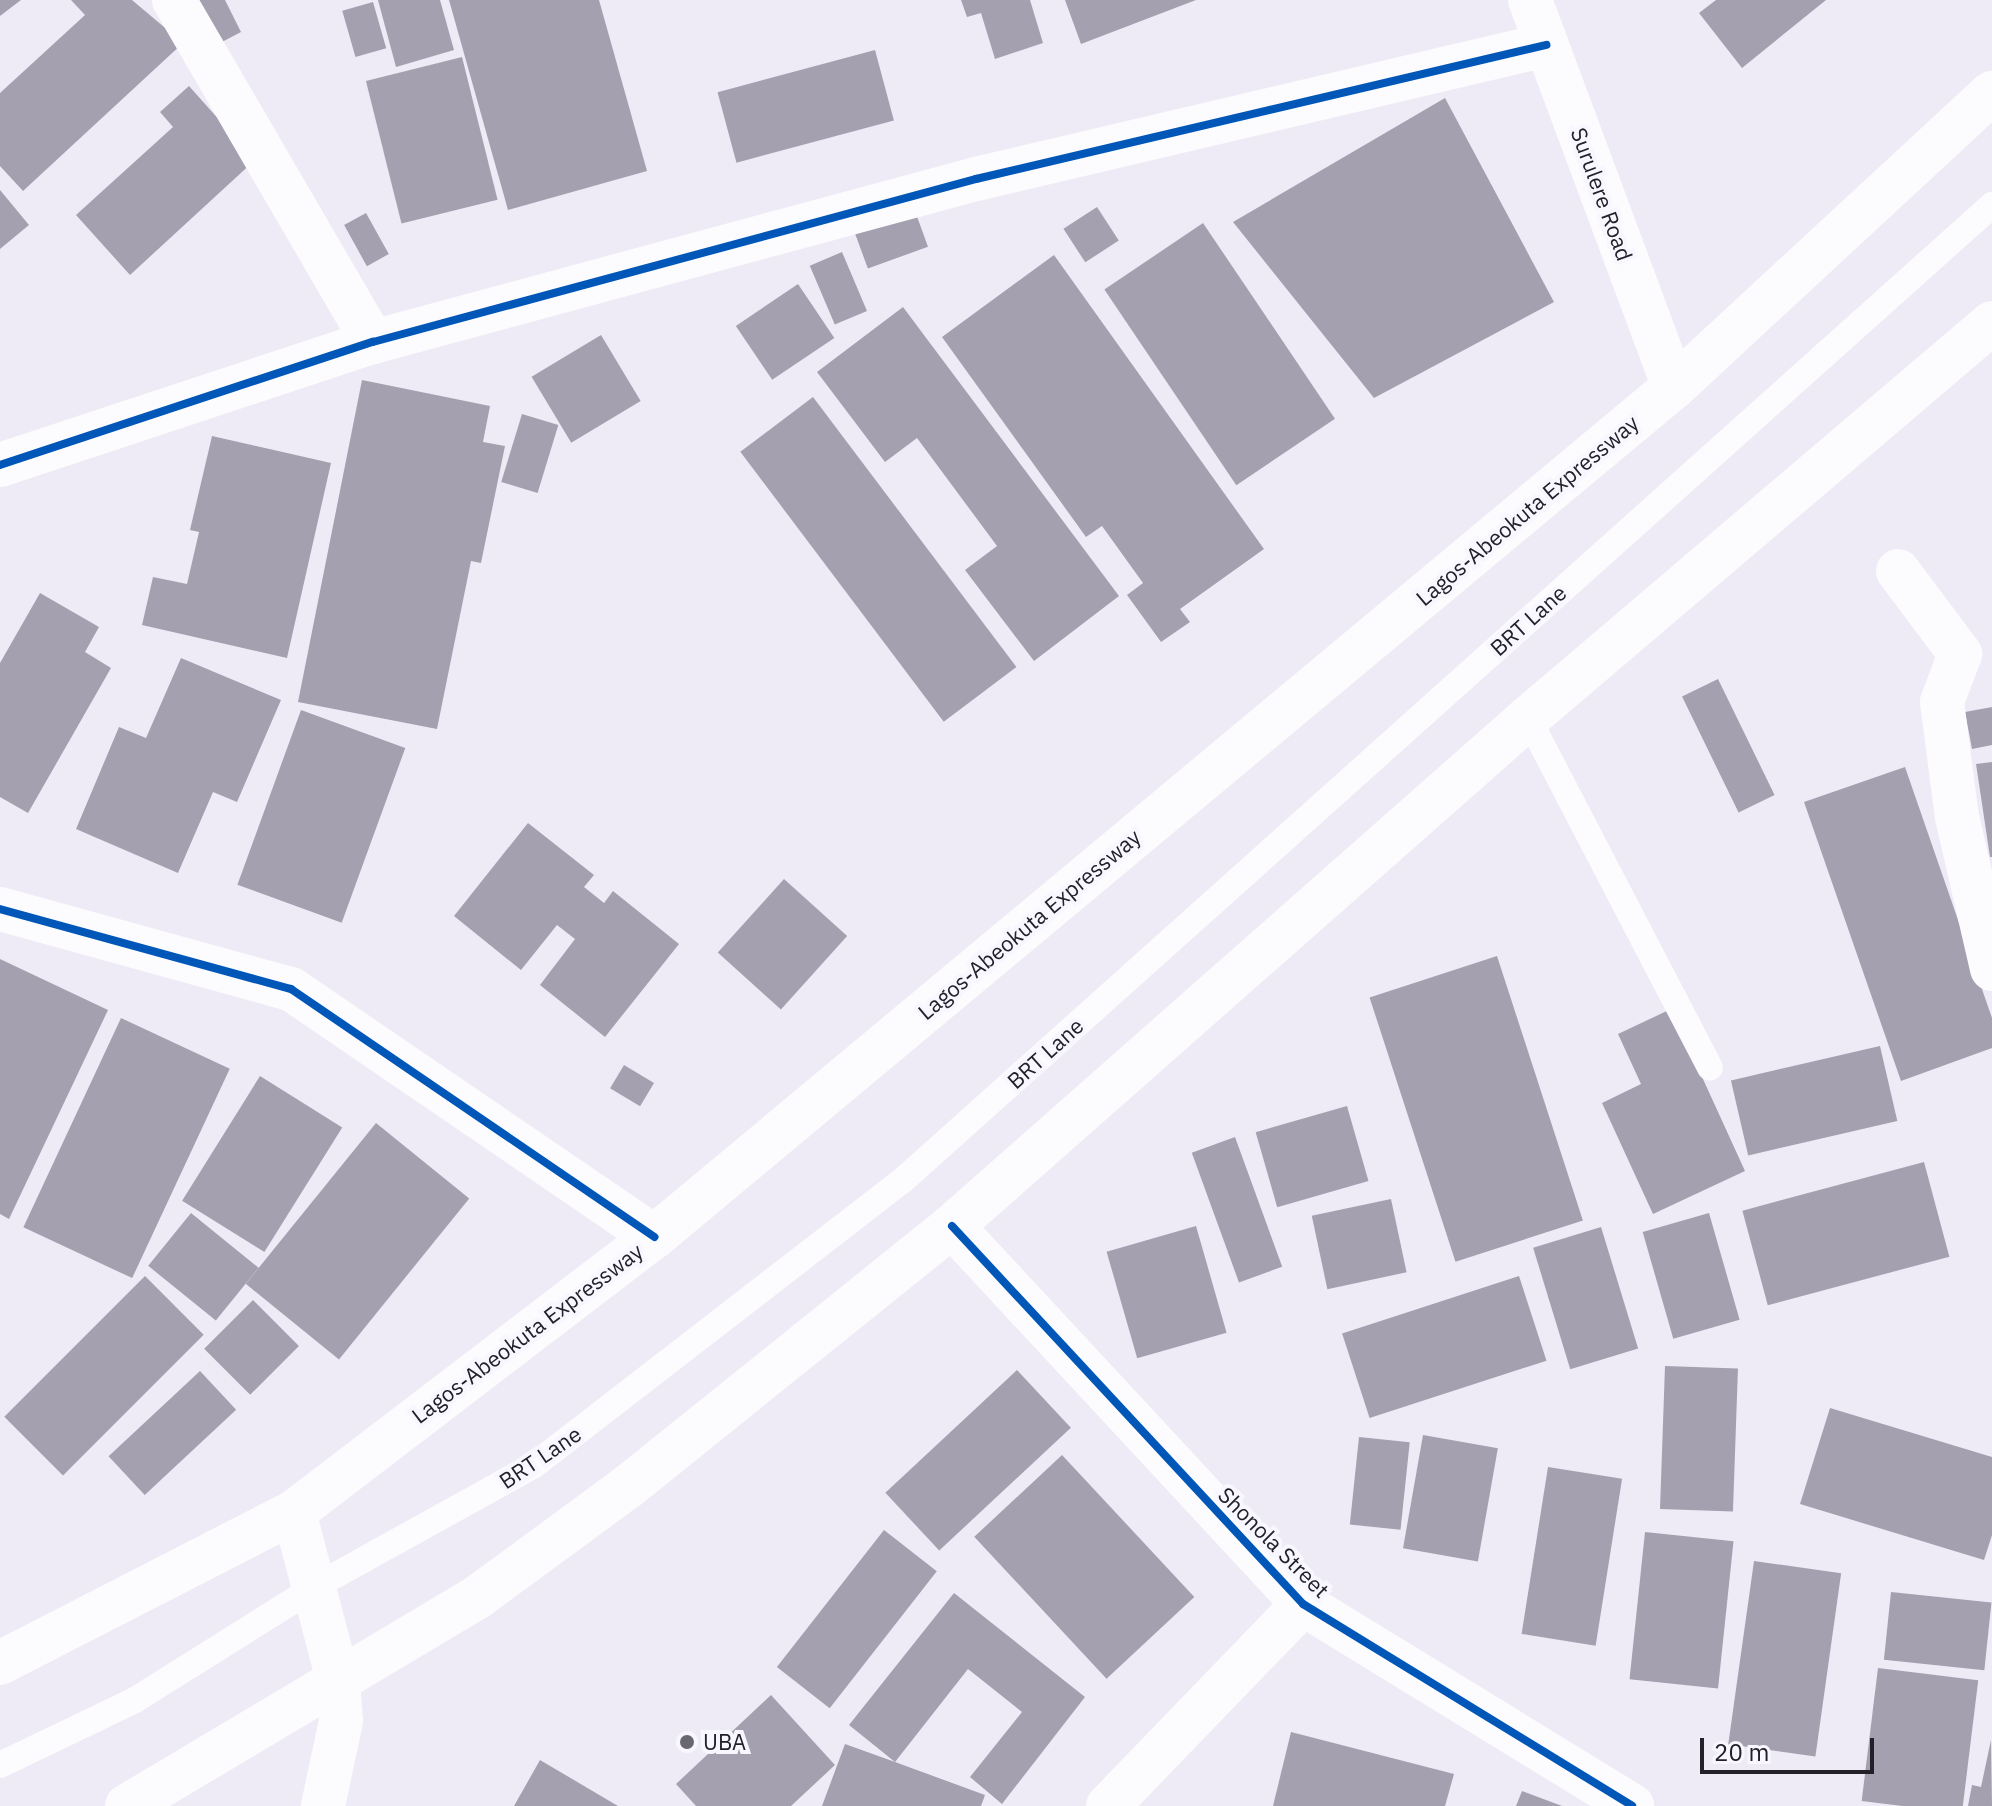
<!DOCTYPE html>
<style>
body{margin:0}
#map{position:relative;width:1992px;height:1806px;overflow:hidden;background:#eeebf6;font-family:"IBM Plex Sans",sans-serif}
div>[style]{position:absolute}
.building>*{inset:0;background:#a5a0b0;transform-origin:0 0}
.service>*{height:26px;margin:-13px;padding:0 13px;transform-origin:13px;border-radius:13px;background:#fcfcfe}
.minor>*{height:44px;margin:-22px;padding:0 22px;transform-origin:22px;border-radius:22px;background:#fcfcfe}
.secondary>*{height:44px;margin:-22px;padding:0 22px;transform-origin:22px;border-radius:22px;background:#fcfcfe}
.trunk>*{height:44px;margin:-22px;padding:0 22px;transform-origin:22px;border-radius:22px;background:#fcfcfe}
.cycleway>*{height:8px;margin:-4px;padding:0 4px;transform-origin:4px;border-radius:4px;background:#0057b8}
.dots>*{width:22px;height:22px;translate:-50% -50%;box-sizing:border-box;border:4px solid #f8f6fe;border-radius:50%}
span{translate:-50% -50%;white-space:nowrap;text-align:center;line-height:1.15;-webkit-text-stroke:8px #f8f6fe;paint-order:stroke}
.street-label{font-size:22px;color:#222028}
.poi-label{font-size:22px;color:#222028}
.left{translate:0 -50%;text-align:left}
.scale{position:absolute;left:1700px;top:1738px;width:174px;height:36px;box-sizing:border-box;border:4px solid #222028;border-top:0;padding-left:10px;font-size:24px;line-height:28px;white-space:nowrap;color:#222028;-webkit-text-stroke:6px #f8f6fe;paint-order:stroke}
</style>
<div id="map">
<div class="building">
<i style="clip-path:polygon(0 0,21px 0,0 16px)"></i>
<i style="clip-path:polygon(71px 0,132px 0,183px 43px,23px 191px,0 166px,0 93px,85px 15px)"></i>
<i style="clip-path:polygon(199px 0,225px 0,241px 32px,220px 43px)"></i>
<i style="clip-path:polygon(378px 0,440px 0,454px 50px,396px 67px)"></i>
<i style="clip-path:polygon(449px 0,599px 0,647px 171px,508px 210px)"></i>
<i style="clip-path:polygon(961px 0,1030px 0,1043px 43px,995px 59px,981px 13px,967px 17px)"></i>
<i style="clip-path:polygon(1065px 0,1196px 0,1081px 44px)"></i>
<i style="clip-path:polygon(1716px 0,1826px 0,1742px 68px,1699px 13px)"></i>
<i style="left:373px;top:2px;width:48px;height:32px;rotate:74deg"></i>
<i style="left:875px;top:50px;width:73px;height:163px;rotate:75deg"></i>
<i style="left:462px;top:57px;width:147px;height:99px;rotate:76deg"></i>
<i style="clip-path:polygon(189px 86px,255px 160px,130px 275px,76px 215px,173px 127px,160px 112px)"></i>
<i style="clip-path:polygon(1445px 98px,1554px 302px,1374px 398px,1233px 222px)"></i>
<i style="clip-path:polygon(0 190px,29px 225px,0 249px)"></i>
<i style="left:1097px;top:207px;width:40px;height:40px;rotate:57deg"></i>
<i style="left:915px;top:211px;width:38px;height:64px;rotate:70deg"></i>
<i style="left:366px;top:213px;width:47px;height:25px;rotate:61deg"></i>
<i style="left:1203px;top:223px;width:236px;height:119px;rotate:56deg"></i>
<i style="left:842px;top:252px;width:64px;height:35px;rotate:67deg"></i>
<i style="clip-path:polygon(1054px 255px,1264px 549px,1180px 609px,1190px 622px,1161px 642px,1127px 595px,1143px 583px,1102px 526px,1086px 537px,942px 337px)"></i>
<i style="left:798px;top:284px;width:65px;height:75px;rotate:56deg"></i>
<i style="clip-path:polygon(903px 307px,1119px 596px,1034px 661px,965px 570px,997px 546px,917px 438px,885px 462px,817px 372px)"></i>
<i style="left:601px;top:335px;width:77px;height:81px;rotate:59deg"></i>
<i style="clip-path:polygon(362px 380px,490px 406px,483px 442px,505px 446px,481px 563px,471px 561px,437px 729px,298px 702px)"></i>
<i style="left:813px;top:397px;width:338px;height:91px;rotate:53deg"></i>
<i style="left:522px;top:414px;width:38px;height:71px;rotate:17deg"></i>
<i style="clip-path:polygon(212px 436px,331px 463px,287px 658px,142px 625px,153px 577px,187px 584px,199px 532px,190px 530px)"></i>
<i style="clip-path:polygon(40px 593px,99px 627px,85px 652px,111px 668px,28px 813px,0 797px,0 663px)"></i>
<i style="clip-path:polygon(181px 658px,281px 700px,237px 802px,213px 792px,178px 873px,76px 829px,119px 727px,146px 738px)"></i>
<i style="left:1718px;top:679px;width:129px;height:40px;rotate:64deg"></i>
<i style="clip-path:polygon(1992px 707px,1992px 745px,1972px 749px,1965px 712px)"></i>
<i style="left:301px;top:710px;width:111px;height:186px;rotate:20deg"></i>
<i style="clip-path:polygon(1992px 762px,1992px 857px,1990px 857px,1976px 764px)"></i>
<i style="clip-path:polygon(1905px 767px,1992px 1018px,1992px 1048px,1901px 1081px,1804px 802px)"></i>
<i style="clip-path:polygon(528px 823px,594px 875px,584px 887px,604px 903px,613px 891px,679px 944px,605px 1037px,540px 985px,575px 939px,557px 925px,521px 970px,454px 916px)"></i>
<i style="left:784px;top:879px;width:85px;height:99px;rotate:42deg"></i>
<i style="left:1497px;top:956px;width:278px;height:134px;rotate:72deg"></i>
<i style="clip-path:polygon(0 959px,108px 1010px,9px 1219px,0 1214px)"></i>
<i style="clip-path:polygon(1671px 1009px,1745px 1171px,1653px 1214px,1602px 1103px,1641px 1084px,1618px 1034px)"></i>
<i style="left:121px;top:1018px;width:120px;height:231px;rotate:25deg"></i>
<i style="left:1880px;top:1046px;width:77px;height:153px;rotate:77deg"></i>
<i style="left:624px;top:1065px;width:35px;height:27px;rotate:31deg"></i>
<i style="left:260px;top:1076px;width:97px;height:147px;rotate:32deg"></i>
<i style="left:1347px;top:1106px;width:78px;height:95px;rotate:74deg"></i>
<i style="left:376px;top:1123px;width:120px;height:207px;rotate:39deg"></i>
<i style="left:1235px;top:1137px;width:138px;height:46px;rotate:70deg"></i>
<i style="left:1924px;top:1162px;width:98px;height:188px;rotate:75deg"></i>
<i style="left:1391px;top:1199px;width:75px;height:81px;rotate:78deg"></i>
<i style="left:191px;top:1213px;width:87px;height:68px;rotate:39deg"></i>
<i style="left:1709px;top:1213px;width:111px;height:69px;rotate:74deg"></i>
<i style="left:1196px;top:1226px;width:111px;height:93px;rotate:74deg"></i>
<i style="left:1601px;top:1227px;width:127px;height:71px;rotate:73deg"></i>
<i style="left:145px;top:1276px;width:83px;height:199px;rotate:45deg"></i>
<i style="left:1519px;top:1276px;width:89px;height:186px;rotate:72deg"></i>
<i style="left:253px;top:1300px;width:65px;height:69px;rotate:45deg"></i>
<i style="left:1665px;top:1366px;width:73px;height:143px;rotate:2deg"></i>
<i style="left:1017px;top:1370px;width:79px;height:180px;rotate:47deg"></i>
<i style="left:200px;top:1371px;width:53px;height:125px;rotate:47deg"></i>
<i style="clip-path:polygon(1830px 1408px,1992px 1457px,1992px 1535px,1984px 1560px,1800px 1504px)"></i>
<i style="left:1423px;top:1435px;width:76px;height:115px;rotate:10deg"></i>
<i style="left:1359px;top:1437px;width:51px;height:88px;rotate:6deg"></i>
<i style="left:1062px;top:1455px;width:194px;height:120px;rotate:47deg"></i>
<i style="left:1548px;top:1467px;width:75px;height:169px;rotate:9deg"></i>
<i style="left:884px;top:1530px;width:67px;height:174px;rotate:38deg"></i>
<i style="left:1645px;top:1532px;width:89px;height:148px;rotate:6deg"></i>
<i style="left:1754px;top:1561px;width:88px;height:185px;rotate:8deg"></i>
<i style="left:1891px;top:1592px;width:101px;height:68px;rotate:6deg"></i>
<i style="clip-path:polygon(954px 1593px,1085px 1697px,1002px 1804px,970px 1777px,1022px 1712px,968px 1669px,895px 1762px,985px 1795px,981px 1806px,822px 1806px,845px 1744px,895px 1762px,849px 1725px)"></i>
<i style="left:1878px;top:1668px;width:101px;height:134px;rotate:7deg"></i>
<i style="clip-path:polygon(771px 1695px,835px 1765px,791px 1806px,696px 1806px,676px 1784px)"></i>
<i style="clip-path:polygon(1291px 1732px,1454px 1774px,1445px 1806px,1273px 1806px)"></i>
<i style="clip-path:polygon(1991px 1740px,1992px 1806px,1968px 1806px,1972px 1785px,1981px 1787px)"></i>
<i style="clip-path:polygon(540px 1760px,618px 1806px,514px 1806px)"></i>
<i style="clip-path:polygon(1522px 1791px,1562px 1806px,1516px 1806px)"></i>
</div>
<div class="service">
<i style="left:1528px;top:718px;width:394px;rotate:62.5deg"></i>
<i style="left:0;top:1765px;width:150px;rotate:-25.7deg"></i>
<i style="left:135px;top:1700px;width:216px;rotate:-32.1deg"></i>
<i style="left:318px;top:1585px;width:246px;rotate:-29deg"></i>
<i style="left:533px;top:1466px;width:466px;rotate:-37.7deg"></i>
<i style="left:902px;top:1181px;width:1463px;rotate:-41.84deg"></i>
</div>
<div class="minor">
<i style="left:174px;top:0;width:396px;rotate:59.8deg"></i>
<i style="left:1530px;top:0;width:413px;rotate:69.6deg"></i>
<i style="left:0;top:465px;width:393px;rotate:-18.3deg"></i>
<i style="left:373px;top:342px;width:625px;rotate:-15.13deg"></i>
<i style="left:976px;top:179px;width:586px;rotate:-13.23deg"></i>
<i style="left:1898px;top:571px;width:104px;rotate:53.2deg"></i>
<i style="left:1960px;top:654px;width:51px;rotate:110.6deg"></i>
<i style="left:1942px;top:702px;width:116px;rotate:82.6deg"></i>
<i style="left:1957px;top:817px;width:156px;rotate:77deg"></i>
<i style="left:0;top:909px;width:302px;rotate:15.4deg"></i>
<i style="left:291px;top:989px;width:440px;rotate:34.3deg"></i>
<i style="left:952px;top:1226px;width:516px;rotate:47.12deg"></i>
<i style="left:1303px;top:1604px;width:386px;rotate:31.5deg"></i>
<i style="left:1108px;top:1806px;width:281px;rotate:-46deg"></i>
</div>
<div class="secondary">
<i style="left:294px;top:1512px;width:174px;rotate:75.3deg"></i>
<i style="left:338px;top:1680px;width:41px;rotate:85.8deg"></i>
<i style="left:341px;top:1721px;width:87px;rotate:102deg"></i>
</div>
<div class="trunk">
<i style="left:0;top:1663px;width:331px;rotate:-27.2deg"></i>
<i style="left:294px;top:1512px;width:453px;rotate:-37.4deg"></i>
<i style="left:654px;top:1237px;width:1328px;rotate:-39.81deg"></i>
<i style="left:1674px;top:387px;width:433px;rotate:-42.8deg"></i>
<i style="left:127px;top:1806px;width:410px;rotate:-30.8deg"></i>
<i style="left:479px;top:1596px;width:187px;rotate:-36.3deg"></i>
<i style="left:630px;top:1485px;width:413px;rotate:-38.8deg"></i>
<i style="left:952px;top:1226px;width:768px;rotate:-41.41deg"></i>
<i style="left:1528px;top:718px;width:609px;rotate:-40.41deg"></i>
</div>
<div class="cycleway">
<i style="left:0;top:465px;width:393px;rotate:-18.3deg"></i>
<i style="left:373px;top:342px;width:625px;rotate:-15.13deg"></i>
<i style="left:976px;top:179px;width:586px;rotate:-13.23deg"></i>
<i style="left:0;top:909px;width:302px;rotate:15.4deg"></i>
<i style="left:291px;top:989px;width:440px;rotate:34.3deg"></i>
<i style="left:952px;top:1226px;width:516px;rotate:47.12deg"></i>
<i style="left:1303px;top:1604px;width:386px;rotate:31.5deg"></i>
</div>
<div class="dots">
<i style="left:687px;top:1742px;background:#696770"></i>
</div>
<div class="street-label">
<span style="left:1602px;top:194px;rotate:70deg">Surulere Road</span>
<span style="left:1527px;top:510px;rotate:-40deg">Lagos-Abeokuta Expressway</span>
<span style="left:1528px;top:620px;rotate:-42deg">BRT Lane</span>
<span style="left:1029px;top:924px;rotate:-40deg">Lagos-Abeokuta Expressway</span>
<span style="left:1045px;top:1053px;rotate:-42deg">BRT Lane</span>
<span style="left:527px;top:1333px;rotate:-37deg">Lagos-Abeokuta Expressway</span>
<span style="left:540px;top:1457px;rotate:-34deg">BRT Lane</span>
<span style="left:1274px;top:1542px;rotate:45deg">Shonola Street</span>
</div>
<div class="poi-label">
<span class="left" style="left:703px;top:1742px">UBA</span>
</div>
<div class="scale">20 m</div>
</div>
